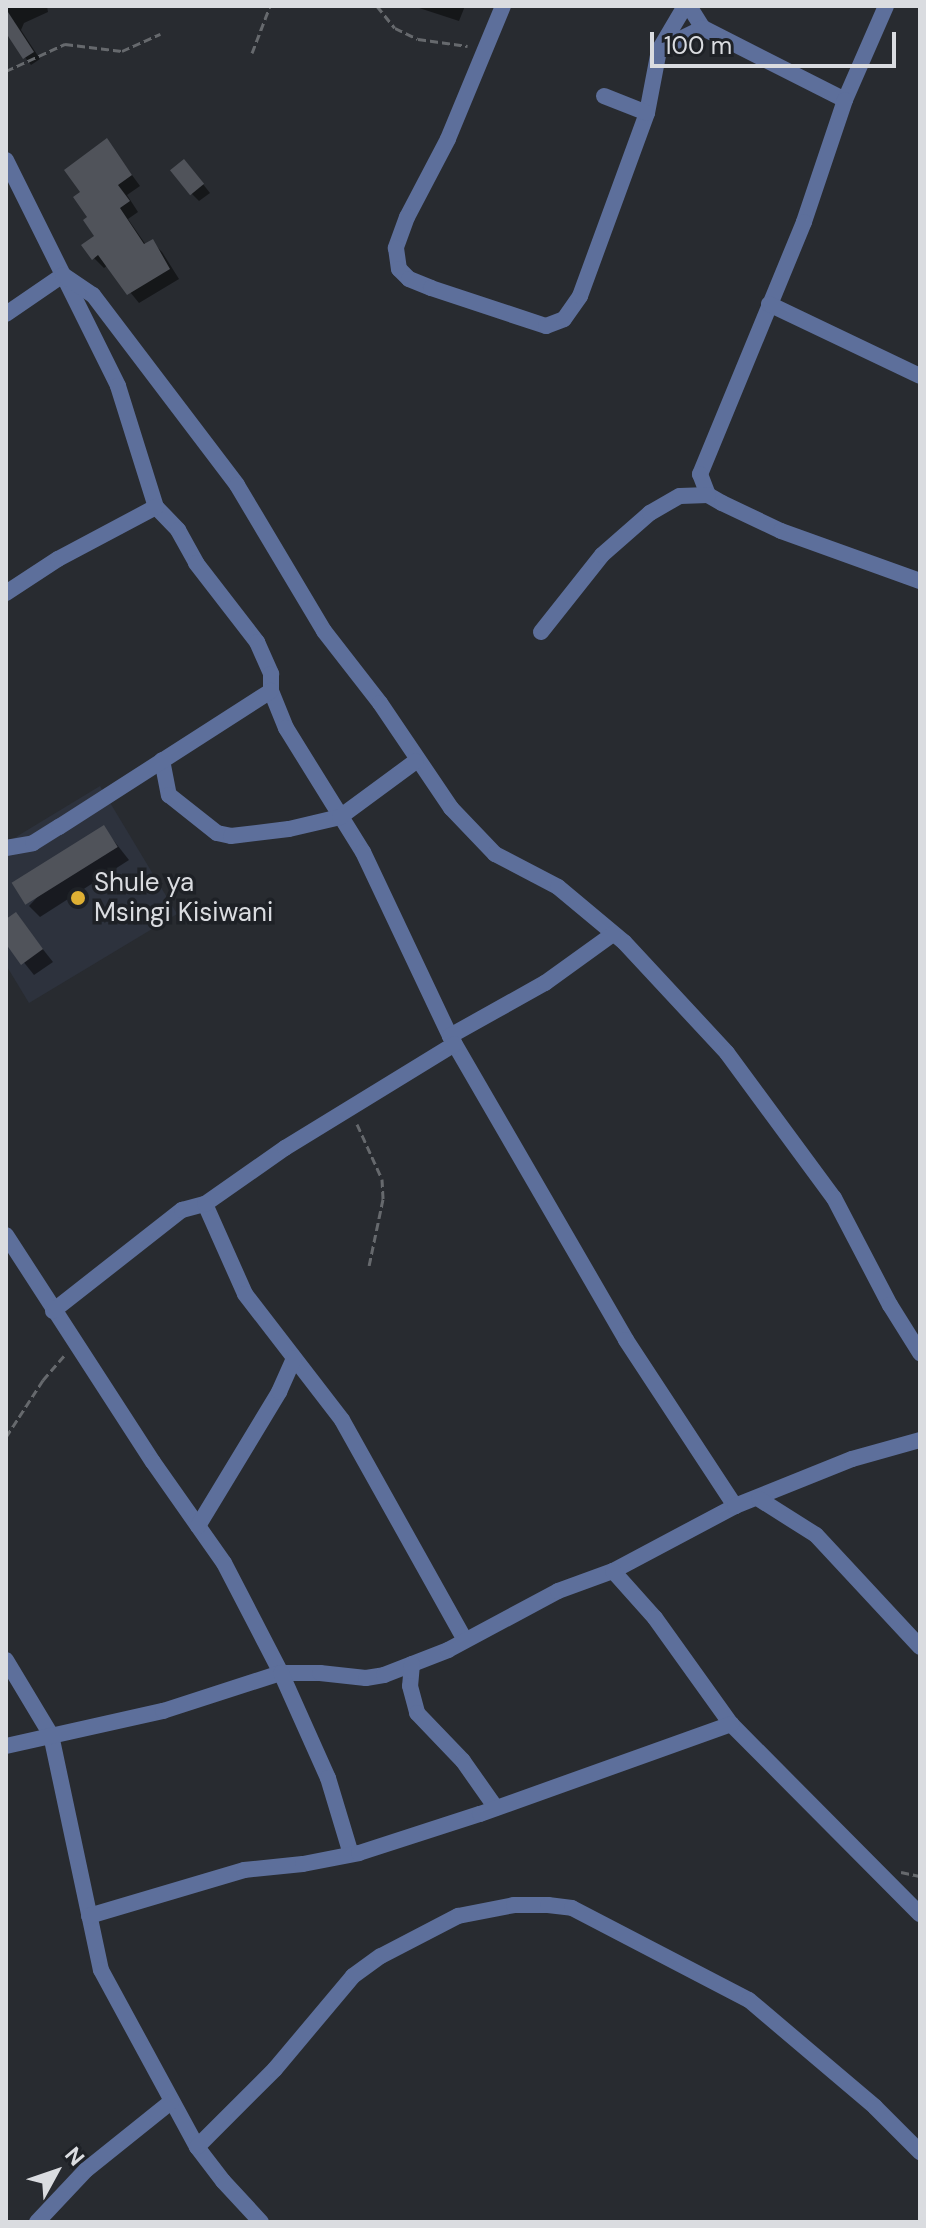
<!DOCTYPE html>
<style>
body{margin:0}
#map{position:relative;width:926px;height:2228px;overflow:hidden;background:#282b30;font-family:"DM Sans",sans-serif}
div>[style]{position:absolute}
.built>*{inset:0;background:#2d323d}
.shadow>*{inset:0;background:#0007}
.building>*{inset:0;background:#50535a;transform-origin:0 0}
.path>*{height:3px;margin-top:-1.5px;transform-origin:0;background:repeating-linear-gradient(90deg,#66696d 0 8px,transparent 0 12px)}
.street>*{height:16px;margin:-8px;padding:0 8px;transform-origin:8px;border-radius:8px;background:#5d6f9b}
.dots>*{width:22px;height:22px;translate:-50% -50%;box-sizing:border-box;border:4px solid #1e2126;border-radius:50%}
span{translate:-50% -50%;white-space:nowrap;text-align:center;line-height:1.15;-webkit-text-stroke:7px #1e2126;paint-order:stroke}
.poi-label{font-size:26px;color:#dadce0}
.left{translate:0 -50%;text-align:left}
.frame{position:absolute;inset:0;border:8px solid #dadce0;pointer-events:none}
.north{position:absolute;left:16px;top:2132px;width:80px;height:80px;-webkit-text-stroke:6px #1e2126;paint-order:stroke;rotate:50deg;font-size:22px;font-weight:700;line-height:32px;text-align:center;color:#dadce0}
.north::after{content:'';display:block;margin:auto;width:28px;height:36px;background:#dadce0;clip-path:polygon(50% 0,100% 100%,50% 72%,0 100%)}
.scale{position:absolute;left:650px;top:32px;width:246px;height:36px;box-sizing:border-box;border:4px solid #dadce0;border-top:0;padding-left:10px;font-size:24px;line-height:28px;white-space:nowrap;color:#dadce0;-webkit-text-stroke:6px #1e2126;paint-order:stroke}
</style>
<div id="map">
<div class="built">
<i style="clip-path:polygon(100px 786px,177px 914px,29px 1003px,6px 965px,6px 843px)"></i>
</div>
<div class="shadow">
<i style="clip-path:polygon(6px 6px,47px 6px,48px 12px,24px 23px,21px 30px,40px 59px,31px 65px,6px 33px)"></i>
<i style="clip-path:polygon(413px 6px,465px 6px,459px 21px)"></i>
<i style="clip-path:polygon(107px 141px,140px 186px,127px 195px,138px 212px,128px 219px,146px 245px,152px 242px,162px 252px,179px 279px,139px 303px,108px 265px,104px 268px,94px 258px,97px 236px,83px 192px)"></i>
<i style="clip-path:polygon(191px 169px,210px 193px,199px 201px,192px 194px)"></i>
<i style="clip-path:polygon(103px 827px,129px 860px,40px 917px,29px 906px)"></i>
<i style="clip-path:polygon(15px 914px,53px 962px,34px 975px,6px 940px,6px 921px)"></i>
</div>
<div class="building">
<i style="clip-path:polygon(6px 9px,34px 52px,23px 59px,6px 33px)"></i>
<i style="clip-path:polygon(107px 138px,132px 175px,118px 185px,130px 201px,120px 208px,144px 244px,153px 239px,170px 269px,127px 295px,98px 255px,92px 260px,81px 245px,94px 236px,83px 220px,87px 217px,73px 197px,80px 192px,64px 170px)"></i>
<i style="left:184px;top:159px;width:32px;height:18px;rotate:51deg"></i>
<i style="left:104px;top:825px;width:26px;height:109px;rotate:58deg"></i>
<i style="clip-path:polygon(16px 912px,43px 949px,21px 965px,6px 944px,6px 919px)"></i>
</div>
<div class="path">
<i style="left:377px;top:6px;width:28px;rotate:51deg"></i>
<i style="left:395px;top:28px;width:25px;rotate:26deg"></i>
<i style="left:418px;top:39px;width:50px;rotate:8deg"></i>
<i style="left:252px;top:53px;width:50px;rotate:-69deg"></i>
<i style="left:6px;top:71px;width:65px;rotate:-24.6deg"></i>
<i style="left:65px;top:44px;width:57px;rotate:7deg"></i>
<i style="left:122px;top:51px;width:42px;rotate:-24.1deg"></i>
<i style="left:357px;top:1124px;width:60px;rotate:65.6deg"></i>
<i style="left:382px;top:1179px;width:20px;rotate:87deg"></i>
<i style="left:383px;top:1199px;width:68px;rotate:101.8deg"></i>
<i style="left:6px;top:1437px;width:68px;rotate:-57deg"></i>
<i style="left:43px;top:1380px;width:32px;rotate:-49deg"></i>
<i style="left:901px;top:1872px;width:19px;rotate:12deg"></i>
</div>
<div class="street">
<i style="left:503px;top:6px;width:144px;rotate:112.5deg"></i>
<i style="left:448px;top:139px;width:88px;rotate:117.7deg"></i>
<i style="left:407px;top:217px;width:33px;rotate:110deg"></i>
<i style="left:396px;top:248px;width:21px;rotate:82deg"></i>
<i style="left:399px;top:269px;width:14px;rotate:45deg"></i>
<i style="left:409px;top:279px;width:24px;rotate:22deg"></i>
<i style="left:431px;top:288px;width:121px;rotate:18.3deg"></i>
<i style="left:546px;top:326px;width:19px;rotate:-21deg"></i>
<i style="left:564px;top:319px;width:28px;rotate:-55deg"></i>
<i style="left:580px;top:296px;width:195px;rotate:-69.9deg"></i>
<i style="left:647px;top:113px;width:64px;rotate:-79.2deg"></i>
<i style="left:659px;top:50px;width:51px;rotate:-59.4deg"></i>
<i style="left:689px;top:6px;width:26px;rotate:58deg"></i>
<i style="left:703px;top:28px;width:159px;rotate:26.9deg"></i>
<i style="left:886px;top:6px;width:103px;rotate:113.6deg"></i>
<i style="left:845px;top:100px;width:129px;rotate:108.6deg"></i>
<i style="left:804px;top:222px;width:273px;rotate:112.4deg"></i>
<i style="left:700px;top:474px;width:22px;rotate:69deg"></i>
<i style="left:708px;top:495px;width:16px;rotate:30deg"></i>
<i style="left:722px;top:503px;width:65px;rotate:25.4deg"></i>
<i style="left:781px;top:531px;width:148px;rotate:19.8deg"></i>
<i style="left:660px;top:49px;width:48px;rotate:-26deg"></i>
<i style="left:604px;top:96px;width:46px;rotate:21.6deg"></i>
<i style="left:6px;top:160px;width:252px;rotate:63.6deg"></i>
<i style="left:118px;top:386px;width:127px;rotate:72.6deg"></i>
<i style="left:156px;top:507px;width:32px;rotate:46deg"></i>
<i style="left:178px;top:530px;width:38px;rotate:61deg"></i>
<i style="left:196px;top:563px;width:100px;rotate:52.3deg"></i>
<i style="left:257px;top:642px;width:35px;rotate:66deg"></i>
<i style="left:271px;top:674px;width:17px;rotate:90deg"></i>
<i style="left:271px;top:691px;width:40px;rotate:68deg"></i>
<i style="left:286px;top:728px;width:146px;rotate:58.2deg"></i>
<i style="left:363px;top:852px;width:204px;rotate:64.7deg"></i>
<i style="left:450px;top:1036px;width:351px;rotate:59.9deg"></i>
<i style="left:626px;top:1340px;width:199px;rotate:56.7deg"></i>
<i style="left:769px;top:304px;width:167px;rotate:25.5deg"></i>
<i style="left:6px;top:314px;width:69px;rotate:-34.4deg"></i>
<i style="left:63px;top:275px;width:36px;rotate:34deg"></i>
<i style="left:93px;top:295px;width:238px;rotate:52.8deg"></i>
<i style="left:237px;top:485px;width:170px;rotate:59.2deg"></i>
<i style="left:324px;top:631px;width:91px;rotate:52.1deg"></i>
<i style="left:380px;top:703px;width:127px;rotate:55.9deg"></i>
<i style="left:451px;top:808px;width:64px;rotate:46.3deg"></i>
<i style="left:495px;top:854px;width:71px;rotate:27.6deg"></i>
<i style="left:558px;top:887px;width:86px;rotate:39.8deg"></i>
<i style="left:624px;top:942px;width:151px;rotate:47.1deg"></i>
<i style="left:727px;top:1053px;width:180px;rotate:53.6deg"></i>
<i style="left:834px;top:1198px;width:121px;rotate:62.4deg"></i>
<i style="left:890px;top:1305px;width:57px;rotate:58deg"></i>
<i style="left:6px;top:593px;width:62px;rotate:-33.2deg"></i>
<i style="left:58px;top:559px;width:111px;rotate:-28deg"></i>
<i style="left:541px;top:632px;width:98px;rotate:-51.6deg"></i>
<i style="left:602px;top:555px;width:64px;rotate:-41.2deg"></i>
<i style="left:650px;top:513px;width:34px;rotate:-30deg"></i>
<i style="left:680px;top:496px;width:28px;rotate:-2deg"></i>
<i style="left:162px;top:760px;width:36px;rotate:79deg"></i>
<i style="left:169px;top:795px;width:61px;rotate:38.4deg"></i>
<i style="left:217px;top:833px;width:14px;rotate:12deg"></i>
<i style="left:231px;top:836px;width:58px;rotate:-6.9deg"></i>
<i style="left:289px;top:829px;width:52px;rotate:-13.2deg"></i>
<i style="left:340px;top:817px;width:94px;rotate:-36.4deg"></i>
<i style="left:6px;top:848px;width:27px;rotate:-10deg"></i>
<i style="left:33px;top:843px;width:31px;rotate:-32deg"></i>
<i style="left:59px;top:827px;width:252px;rotate:-32.7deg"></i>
<i style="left:450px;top:1036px;width:109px;rotate:-29.2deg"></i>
<i style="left:545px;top:983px;width:84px;rotate:-35.8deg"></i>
<i style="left:205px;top:1204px;width:98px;rotate:66deg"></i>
<i style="left:245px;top:1294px;width:159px;rotate:52.4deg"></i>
<i style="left:342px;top:1420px;width:252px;rotate:60.8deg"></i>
<i style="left:6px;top:1235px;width:270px;rotate:57.1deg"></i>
<i style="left:153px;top:1462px;width:123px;rotate:54.9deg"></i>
<i style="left:224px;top:1563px;width:124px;rotate:62.6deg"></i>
<i style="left:281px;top:1673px;width:39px"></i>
<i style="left:320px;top:1673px;width:46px;rotate:6.2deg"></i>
<i style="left:366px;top:1678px;width:18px;rotate:-9deg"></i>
<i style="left:384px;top:1675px;width:69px;rotate:-21.3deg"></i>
<i style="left:448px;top:1650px;width:125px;rotate:-28.2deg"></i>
<i style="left:558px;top:1591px;width:59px;rotate:-20deg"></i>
<i style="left:613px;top:1571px;width:138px;rotate:-28deg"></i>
<i style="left:735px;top:1506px;width:126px;rotate:-21.9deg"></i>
<i style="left:852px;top:1459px;width:71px;rotate:-15.6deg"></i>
<i style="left:53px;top:1311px;width:164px;rotate:-38.1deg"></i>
<i style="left:182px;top:1210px;width:24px;rotate:-15deg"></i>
<i style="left:205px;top:1204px;width:98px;rotate:-35deg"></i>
<i style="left:285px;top:1148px;width:199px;rotate:-31.5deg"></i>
<i style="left:759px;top:1499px;width:67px;rotate:32.3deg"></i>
<i style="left:816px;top:1535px;width:153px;rotate:47.1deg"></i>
<i style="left:198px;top:1526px;width:157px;rotate:-58.8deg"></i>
<i style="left:279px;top:1392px;width:37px;rotate:-66deg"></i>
<i style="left:613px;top:1571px;width:63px;rotate:48.2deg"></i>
<i style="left:655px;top:1618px;width:130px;rotate:54.4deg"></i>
<i style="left:731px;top:1724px;width:268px;rotate:45.2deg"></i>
<i style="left:6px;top:1660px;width:87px;rotate:59deg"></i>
<i style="left:51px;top:1735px;width:240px;rotate:78deg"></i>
<i style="left:101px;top:1970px;width:201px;rotate:61.5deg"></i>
<i style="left:197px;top:2147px;width:43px;rotate:52.6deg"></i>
<i style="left:223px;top:2181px;width:56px;rotate:47.2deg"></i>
<i style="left:412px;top:1664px;width:22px;rotate:95deg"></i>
<i style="left:410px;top:1686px;width:28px;rotate:75deg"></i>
<i style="left:417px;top:1713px;width:66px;rotate:46.2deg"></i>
<i style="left:463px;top:1761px;width:57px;rotate:54.9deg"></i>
<i style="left:6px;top:1746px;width:161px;rotate:-12.6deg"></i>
<i style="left:163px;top:1711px;width:124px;rotate:-17.9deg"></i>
<i style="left:281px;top:1673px;width:115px;rotate:65.9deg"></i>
<i style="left:328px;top:1778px;width:79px;rotate:73.2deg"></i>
<i style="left:89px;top:1916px;width:162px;rotate:-16.5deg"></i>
<i style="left:244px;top:1870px;width:59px;rotate:-5.8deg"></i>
<i style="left:303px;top:1864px;width:57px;rotate:-11.1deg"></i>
<i style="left:359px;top:1853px;width:127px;rotate:-17.9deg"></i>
<i style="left:480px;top:1814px;width:267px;rotate:-19.7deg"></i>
<i style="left:197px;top:2147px;width:110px;rotate:-45deg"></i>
<i style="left:275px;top:2069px;width:121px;rotate:-50deg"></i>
<i style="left:353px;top:1976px;width:34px;rotate:-36deg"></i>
<i style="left:381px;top:1956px;width:87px;rotate:-27.5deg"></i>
<i style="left:458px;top:1916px;width:57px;rotate:-11.1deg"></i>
<i style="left:514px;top:1905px;width:34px"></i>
<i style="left:548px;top:1905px;width:24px;rotate:7deg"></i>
<i style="left:572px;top:1908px;width:199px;rotate:27.5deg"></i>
<i style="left:749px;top:2000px;width:165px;rotate:40.3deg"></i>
<i style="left:875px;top:2107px;width:64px;rotate:45deg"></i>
<i style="left:37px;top:2222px;width:71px;rotate:-46.7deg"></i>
<i style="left:86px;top:2170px;width:109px;rotate:-38.7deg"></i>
</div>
<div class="dots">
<i style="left:78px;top:898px;background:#dfb034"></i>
</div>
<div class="poi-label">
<span class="left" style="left:94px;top:898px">Shule ya<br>Msingi Kisiwani</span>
</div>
<div class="frame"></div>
<div class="north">N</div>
<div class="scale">100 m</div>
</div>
